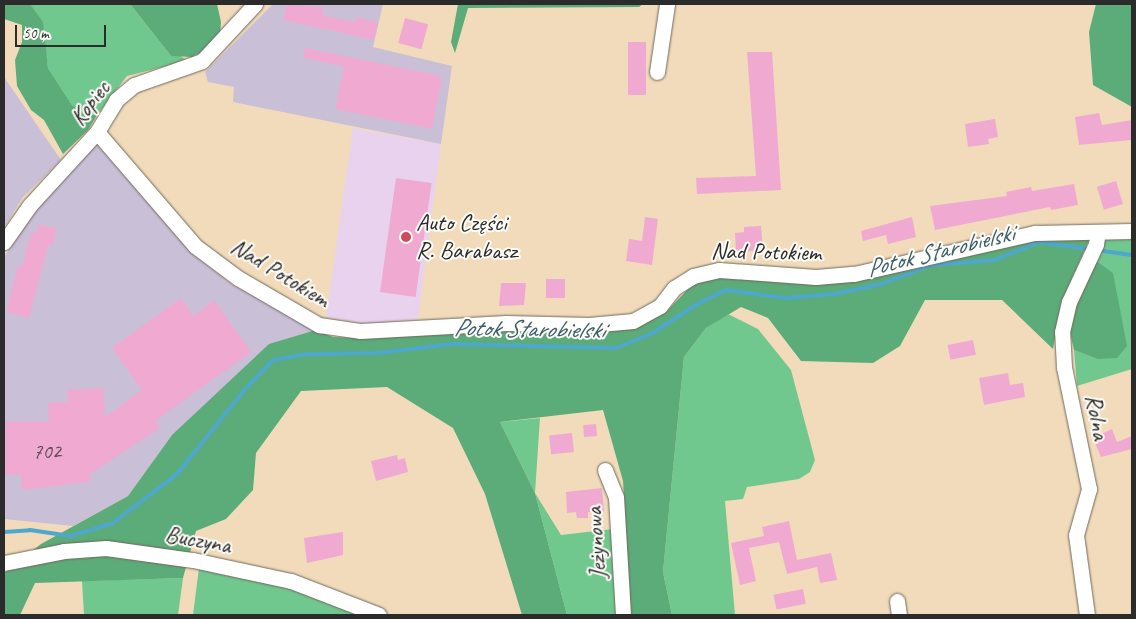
<!DOCTYPE html>
<meta charset="utf-8">
<style>
body{margin:0}
#map{position:relative;width:1136px;height:619px;overflow:hidden;background:#f1dbbb;font-family:Caveat,sans-serif}
div>[style]{position:absolute}
.built>*{inset:0;background:#e8d2ee}
.industrial>*{inset:0;background:#c9bfd7}
.green>*{inset:0;background:#71c88e}
.forest>*{inset:0;background:#5cac79}
.stream>*{height:4px;margin:-2px;padding:0 2px;transform-origin:2px;border-radius:2px;background:#4ea7cc}
.building>*{inset:0;background:#f0aad1;transform-origin:0 0}
.roads{filter:drop-shadow(0 0 1px #70695d) drop-shadow(0 0 1px #70695d)}
.minor>*{height:15px;margin:-7.5px;padding:0 7.5px;transform-origin:7.5px;border-radius:7.5px;background:#fff}
.dots>*{width:14px;height:14px;translate:-50% -50%;box-sizing:border-box;border:2px solid #fdfcf7;border-radius:50%}
span{translate:-50% -50%;white-space:nowrap;text-align:center;line-height:1.15;-webkit-text-stroke:4px #fdfcf7;paint-order:stroke}
.number-label{font-size:21px;color:#5c4b54}
.number-label span{-webkit-text-stroke-width:0}
.street-label{font-size:24px;color:#2b2b2b}
.poi-label{font-size:24px;color:#2b2b2b}
.left{translate:0 -50%;text-align:left}
.water-label{font-size:25px;color:#395d6b;font-style:italic}
.frame{position:absolute;inset:0;border:5px solid #2b2b2b;pointer-events:none}
.scale{position:absolute;left:15px;top:25px;width:91px;height:22px;box-sizing:border-box;border:2px solid #2b2b2b;border-top:0;padding-left:6px;font-size:15px;line-height:18px;white-space:nowrap;color:#2b2b2b;-webkit-text-stroke:4px #fdfcf7;paint-order:stroke}
</style>
<div id="map">
<div class="built">
<i style="clip-path:polygon(353px 128px,441px 144px,418px 319px,368px 325px,326px 317px)"></i>
</div>
<div class="industrial">
<i style="clip-path:polygon(273px 4px,383px 4px,373px 47px,452px 66px,441px 144px,233px 102px,234px 87px,208px 82px,205px 72px)"></i>
<i style="clip-path:polygon(4px 77px,61px 160px,23px 197px,4px 227px)"></i>
<i style="clip-path:polygon(96px 143px,192px 253px,231px 284px,316px 330px,172px 435px,128px 496px,73px 526px,4px 519px,4px 257px,36px 210px)"></i>
</div>
<div class="green">
<i style="clip-path:polygon(30px 4px,130px 4px,171px 56px,181px 56px,186px 61px,127px 76px,97px 115px,87px 115px,72px 105px,48px 68px,45px 46px)"></i>
<i style="clip-path:polygon(1104px 237px,1132px 237px,1132px 369px,1077px 386px,1074px 350px,1097px 359px,1096px 261px)"></i>
<i style="clip-path:polygon(728px 314px,758px 329px,791px 370px,815px 460px,810px 472px,799px 479px,747px 487px,743px 499px,725px 501px,735px 615px,672px 615px,663px 572px,684px 357px,706px 328px)"></i>
<i style="clip-path:polygon(540px 418px,535px 493px,561px 535px,613px 529px,618px 615px,567px 615px,535px 493px,500px 422px)"></i>
<i style="clip-path:polygon(199px 568px,286px 587px,360px 615px,193px 615px)"></i>
<i style="clip-path:polygon(183px 578px,178px 615px,84px 615px,82px 581px)"></i>
</div>
<div class="forest">
<i style="clip-path:polygon(4px 4px,30px 4px,43px 22px,48px 68px,72px 105px,87px 115px,97px 115px,88px 130px,63px 154px,44px 120px,31px 110px,17px 86px,15px 60px,22px 42px,22px 25px,4px 19px)"></i>
<i style="clip-path:polygon(130px 4px,217px 4px,221px 22px,220px 35px,205px 50px,192px 57px,171px 56px)"></i>
<i style="clip-path:polygon(458px 4px,643px 4px,639px 7px,468px 8px,455px 53px,451px 42px)"></i>
<i style="clip-path:polygon(1096px 4px,1132px 4px,1132px 107px,1093px 85px,1089px 32px)"></i>
<i style="clip-path:polygon(1041px 238px,1090px 238px,1061px 303px,1053px 349px,1002px 300px,925px 300px,900px 346px,873px 363px,801px 361px,768px 318px,741px 307px,706px 328px,684px 357px,663px 572px,672px 615px,631px 615px,623px 481px,603px 410px,500px 422px,535px 493px,567px 615px,522px 615px,485px 494px,453px 428px,387px 387px,301px 391px,256px 453px,253px 490px,226px 519px,196px 531px,183px 578px,35px 583px,20px 615px,4px 615px,4px 573px,41px 544px,128px 496px,172px 435px,269px 344px,316px 330px,333px 337px,360px 338px,507px 330px,590px 333px,633px 329px,665px 313px,691px 286px,719px 276px,816px 284px)"></i>
<i style="clip-path:polygon(1096px 261px,1113px 273px,1127px 346px,1117px 358px,1097px 359px,1074px 350px,1070px 332px,1075px 306px)"></i>
</div>
<div class="stream">
<i style="left:1096px;top:250px;width:36px;rotate:8deg"></i>
<i style="left:4px;top:532px;width:26px;rotate:-4deg"></i>
<i style="left:30px;top:530px;width:41px;rotate:8.3deg"></i>
<i style="left:71px;top:536px;width:44px;rotate:-17.2deg"></i>
<i style="left:113px;top:523px;width:81px;rotate:-37.4deg"></i>
<i style="left:177px;top:474px;width:112px;rotate:-51.2deg"></i>
<i style="left:247px;top:387px;width:37px;rotate:-46deg"></i>
<i style="left:273px;top:360px;width:34px;rotate:-10deg"></i>
<i style="left:306px;top:354px;width:73px;rotate:-0.8deg"></i>
<i style="left:379px;top:353px;width:74px;rotate:-7deg"></i>
<i style="left:452px;top:344px;width:164px;rotate:1.4deg"></i>
<i style="left:616px;top:348px;width:38px;rotate:-22deg"></i>
<i style="left:651px;top:334px;width:57px;rotate:-32.9deg"></i>
<i style="left:699px;top:303px;width:30px;rotate:-26deg"></i>
<i style="left:726px;top:290px;width:61px;rotate:7.6deg"></i>
<i style="left:786px;top:298px;width:48px;rotate:-4.8deg"></i>
<i style="left:834px;top:294px;width:49px;rotate:-11.8deg"></i>
<i style="left:882px;top:284px;width:53px;rotate:-21.2deg"></i>
<i style="left:931px;top:265px;width:64px;rotate:-4.5deg"></i>
<i style="left:995px;top:260px;width:48px;rotate:-22.2deg"></i>
<i style="left:1039px;top:242px;width:50px;rotate:8deg"></i>
</div>
<div class="building">
<i style="clip-path:polygon(287px 4px,324px 8px,322px 15px,355px 22px,356px 17px,378px 22px,374px 40px,283px 20px)"></i>
<i style="left:405px;top:18px;width:24px;height:26px;rotate:15deg"></i>
<i style="left:628px;top:42px;width:18px;height:53px"></i>
<i style="clip-path:polygon(305px 48px,437px 75px,442px 79px,432px 129px,335px 109px,344px 66px,303px 58px)"></i>
<i style="clip-path:polygon(747px 52px,772px 52px,781px 190px,697px 194px,696px 178px,756px 176px)"></i>
<i style="clip-path:polygon(1099px 113px,1102px 125px,1132px 120px,1132px 140px,1079px 145px,1075px 117px)"></i>
<i style="clip-path:polygon(995px 119px,998px 137px,988px 139px,989px 144px,968px 147px,965px 124px)"></i>
<i style="left:396px;top:178px;width:36px;height:115px;rotate:8deg"></i>
<i style="left:1116px;top:181px;width:24px;height:20px;rotate:73deg"></i>
<i style="clip-path:polygon(1074px 184px,1078px 205px,1051px 210px,1050px 207px,935px 230px,930px 206px,1007px 196px,1006px 192px,1031px 187px,1032px 191px)"></i>
<i style="clip-path:polygon(645px 217px,658px 219px,652px 265px,626px 261px,629px 239px,642px 241px)"></i>
<i style="clip-path:polygon(912px 217px,916px 237px,888px 244px,886px 235px,863px 241px,861px 231px)"></i>
<i style="clip-path:polygon(39px 224px,57px 229px,52px 246px,48px 245px,29px 318px,6px 312px,18px 266px,22px 267px,31px 232px,36px 234px)"></i>
<i style="clip-path:polygon(761px 226px,763px 250px,736px 252px,735px 233px,744px 232px,744px 227px)"></i>
<i style="left:546px;top:279px;width:19px;height:19px"></i>
<i style="clip-path:polygon(501px 283px,526px 283px,524px 305px,499px 306px)"></i>
<i style="clip-path:polygon(181px 298px,194px 316px,214px 300px,251px 352px,155px 421px,160px 428px,90px 474px,90px 482px,22px 490px,21px 475px,4px 475px,4px 422px,49px 421px,48px 403px,68px 402px,67px 390px,103px 388px,105px 417px,142px 390px,112px 348px)"></i>
<i style="left:973px;top:340px;width:15px;height:26px;rotate:79deg"></i>
<i style="clip-path:polygon(1008px 373px,1010px 385px,1023px 383px,1025px 397px,984px 405px,979px 378px)"></i>
<i style="left:596px;top:424px;width:12px;height:13px;rotate:85deg"></i>
<i style="clip-path:polygon(1112px 429px,1117px 442px,1132px 436px,1132px 449px,1101px 457px,1093px 438px)"></i>
<i style="left:572px;top:433px;width:19px;height:23px;rotate:84deg"></i>
<i style="clip-path:polygon(397px 455px,398px 460px,405px 458px,408px 472px,376px 481px,371px 461px)"></i>
<i style="clip-path:polygon(602px 488px,604px 511px,588px 512px,588px 518px,577px 518px,576px 512px,567px 513px,566px 492px)"></i>
<i style="clip-path:polygon(789px 521px,797px 560px,831px 553px,837px 580px,820px 583px,817px 567px,787px 574px,779px 542px,749px 548px,756px 581px,740px 585px,731px 543px,764px 536px,762px 527px)"></i>
<i style="clip-path:polygon(343px 532px,343px 555px,307px 563px,304px 538px)"></i>
<i style="left:803px;top:589px;width:15px;height:30px;rotate:79deg"></i>
</div>
<div class="roads">
<div class="minor">
<i style="left:657px;top:72px;width:69px;rotate:-81.6deg"></i>
<i style="left:97px;top:132px;width:150px;rotate:49.3deg"></i>
<i style="left:195px;top:246px;width:54px;rotate:36.7deg"></i>
<i style="left:238px;top:278px;width:94px;rotate:30.1deg"></i>
<i style="left:319px;top:325px;width:41px;rotate:8.3deg"></i>
<i style="left:360px;top:331px;width:146px;rotate:-3.1deg"></i>
<i style="left:506px;top:323px;width:83px;rotate:1.4deg"></i>
<i style="left:589px;top:325px;width:44px;rotate:-5.2deg"></i>
<i style="left:633px;top:321px;width:31px;rotate:-29deg"></i>
<i style="left:660px;top:306px;width:23px;rotate:-52deg"></i>
<i style="left:674px;top:288px;width:22px;rotate:-32deg"></i>
<i style="left:693px;top:276px;width:27px;rotate:-13deg"></i>
<i style="left:719px;top:270px;width:97px;rotate:4.1deg"></i>
<i style="left:816px;top:277px;width:38px;rotate:-5deg"></i>
<i style="left:854px;top:274px;width:186px;rotate:-12.8deg"></i>
<i style="left:1035px;top:233px;width:97px;rotate:-1.2deg"></i>
<i style="left:4px;top:242px;width:45px;rotate:-54.9deg"></i>
<i style="left:30px;top:205px;width:99px;rotate:-47.5deg"></i>
<i style="left:97px;top:132px;width:37px;rotate:-59deg"></i>
<i style="left:116px;top:100px;width:23px;rotate:-40deg"></i>
<i style="left:134px;top:85px;width:72px;rotate:-19.4deg"></i>
<i style="left:202px;top:61px;width:78px;rotate:-47.1deg"></i>
<i style="left:605px;top:470px;width:29px;rotate:68deg"></i>
<i style="left:616px;top:497px;width:118px;rotate:86.6deg"></i>
<i style="left:4px;top:563px;width:61px;rotate:-11.3deg"></i>
<i style="left:64px;top:551px;width:42px;rotate:-4.1deg"></i>
<i style="left:106px;top:548px;width:88px;rotate:7.9deg"></i>
<i style="left:193px;top:560px;width:100px;rotate:12.1deg"></i>
<i style="left:291px;top:581px;width:94px;rotate:21.1deg"></i>
<i style="left:897px;top:601px;width:14px;rotate:82deg"></i>
<i style="left:1087px;top:615px;width:81px;rotate:-97.8deg"></i>
<i style="left:1076px;top:535px;width:48px;rotate:-74.2deg"></i>
<i style="left:1089px;top:489px;width:125px;rotate:-101.6deg"></i>
<i style="left:1064px;top:367px;width:35px;rotate:-93deg"></i>
<i style="left:1062px;top:332px;width:31px;rotate:-77deg"></i>
<i style="left:1069px;top:302px;width:64px;rotate:-65deg"></i>
<i style="left:1096px;top:244px;width:12px;rotate:-81deg"></i>
</div>
</div>
<div class="dots">
<i style="left:406px;top:237px;background:#d1495b"></i>
</div>
<div class="number-label">
<span style="left:47px;top:451px">702</span>
</div>
<div class="street-label">
<span style="left:90px;top:103px;rotate:-52deg">Kopiec</span>
<span style="left:766px;top:252px;rotate:1deg">Nad Potokiem</span>
<span style="left:280px;top:273px;rotate:31deg">Nad Potokiem</span>
<span style="left:1097px;top:417px;rotate:79deg">Rolna</span>
<span style="left:198px;top:540px;rotate:10deg">Buczyna</span>
<span style="left:596px;top:543px;rotate:-94deg">Jeżynowa</span>
</div>
<div class="poi-label">
<span class="left" style="left:416px;top:237px">Auto Części<br>R. Barabasz</span>
</div>
<div class="water-label">
<span style="left:940px;top:251px;rotate:-14deg">Potok Starobielski</span>
<span style="left:529px;top:329px;rotate:1deg">Potok Starobielski</span>
</div>
<div class="frame"></div>
<div class="scale">50 m</div>
</div>
